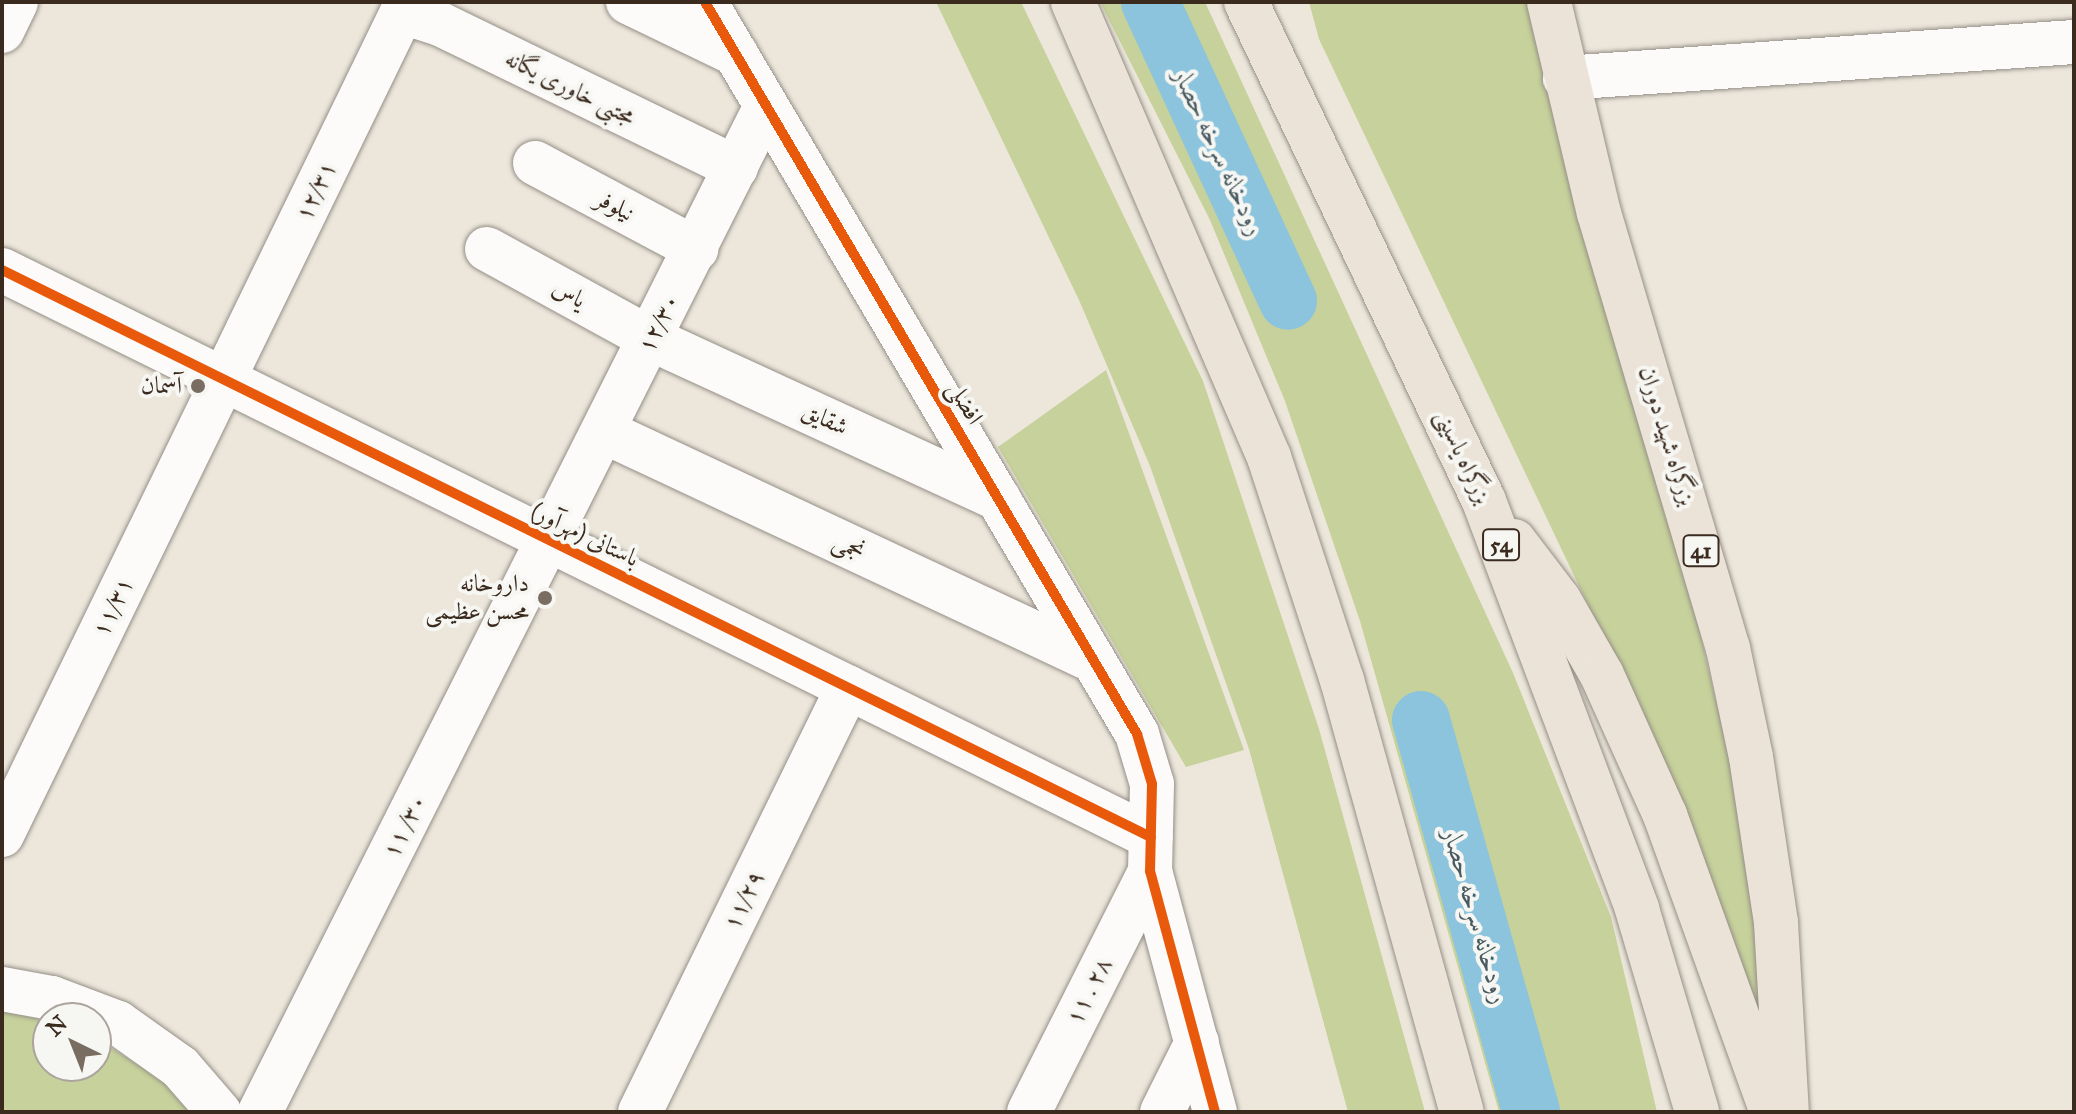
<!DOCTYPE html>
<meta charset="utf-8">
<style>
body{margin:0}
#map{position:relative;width:2076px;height:1114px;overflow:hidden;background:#ece6db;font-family:"IM FELL Great Primer",Amiri,serif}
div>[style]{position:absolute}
.green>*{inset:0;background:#c6d19b}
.river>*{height:58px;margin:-29px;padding:0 29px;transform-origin:29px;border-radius:29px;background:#8bc4dc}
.roads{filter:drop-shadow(0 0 2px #958f87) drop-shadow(0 0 2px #958f87)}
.minor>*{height:44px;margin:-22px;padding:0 22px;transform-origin:22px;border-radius:22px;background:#fcfbfa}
.highway>*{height:44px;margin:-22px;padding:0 22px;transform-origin:22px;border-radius:22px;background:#ebe3d8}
.cycleway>*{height:10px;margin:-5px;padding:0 5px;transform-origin:5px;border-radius:5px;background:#e8590c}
.dots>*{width:22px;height:22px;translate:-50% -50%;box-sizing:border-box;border:4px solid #f6f6f2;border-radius:50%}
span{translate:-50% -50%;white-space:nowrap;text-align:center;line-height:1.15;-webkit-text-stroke:8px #f6f6f2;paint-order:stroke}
.shield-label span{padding:2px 6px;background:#f6f6f2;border:2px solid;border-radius:6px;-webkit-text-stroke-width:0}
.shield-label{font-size:22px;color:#3b2a1e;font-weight:700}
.street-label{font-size:24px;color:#3b2a1e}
.poi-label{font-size:24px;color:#3b2a1e}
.right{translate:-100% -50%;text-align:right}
.water-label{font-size:26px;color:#495b61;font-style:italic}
.frame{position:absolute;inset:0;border:4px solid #3b2a1e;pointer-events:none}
.north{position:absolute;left:32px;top:1002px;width:80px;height:80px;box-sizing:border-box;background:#f6f6f2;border:2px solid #aba49d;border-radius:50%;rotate:317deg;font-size:22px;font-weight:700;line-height:32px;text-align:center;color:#3b2a1e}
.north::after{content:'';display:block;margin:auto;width:28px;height:36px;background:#796c60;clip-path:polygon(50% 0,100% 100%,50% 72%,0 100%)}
</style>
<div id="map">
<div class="green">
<i style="clip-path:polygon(936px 2px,1021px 2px,1203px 381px,1319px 729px,1425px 1112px,1348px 1112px,1249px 749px,1150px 466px,1079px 300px)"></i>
<i style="clip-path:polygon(1100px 2px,1205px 2px,1513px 673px,1611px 917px,1657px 1112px,1499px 1112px,1360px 621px,1285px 401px,1210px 220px)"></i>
<i style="clip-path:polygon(1309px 2px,1530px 2px,1680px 547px,1727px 748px,1754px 906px,1769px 1051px,1608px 647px,1319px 39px)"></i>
<i style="clip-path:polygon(1106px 370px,1244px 750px,1186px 767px,998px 447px)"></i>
<i style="clip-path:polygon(2px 1011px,48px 1021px,48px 1066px,96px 1066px,96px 1038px,160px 1079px,190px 1112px,2px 1112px)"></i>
</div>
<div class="river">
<i style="left:1150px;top:2px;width:329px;rotate:65.2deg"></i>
<i style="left:1421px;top:720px;width:407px;rotate:74.3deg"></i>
</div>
<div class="roads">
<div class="minor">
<i style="left:628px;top:2px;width:120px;rotate:25.7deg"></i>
<i style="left:705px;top:2px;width:850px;rotate:59.45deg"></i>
<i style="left:1137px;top:734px;width:52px;rotate:73.3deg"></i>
<i style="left:1152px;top:784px;width:87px;rotate:91.3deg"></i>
<i style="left:1150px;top:871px;width:250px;rotate:74.9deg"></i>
<i style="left:403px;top:12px;width:39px;rotate:18deg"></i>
<i style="left:440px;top:24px;width:329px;rotate:25.9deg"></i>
<i style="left:2px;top:31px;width:32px;rotate:-64deg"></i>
<i style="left:1565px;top:78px;width:510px;rotate:-4.05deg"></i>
<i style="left:535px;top:163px;width:183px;rotate:28.1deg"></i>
<i style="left:487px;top:249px;width:187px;rotate:28.8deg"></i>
<i style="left:651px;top:339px;width:383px;rotate:24.7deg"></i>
<i style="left:2px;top:270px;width:1281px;rotate:26.27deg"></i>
<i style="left:605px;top:432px;width:540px;rotate:25.09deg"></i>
<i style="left:2px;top:835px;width:926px;rotate:-64.07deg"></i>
<i style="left:2px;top:989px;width:51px;rotate:10.2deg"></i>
<i style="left:52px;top:998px;width:71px;rotate:20.7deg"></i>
<i style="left:118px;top:1023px;width:76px;rotate:35.4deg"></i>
<i style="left:180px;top:1067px;width:60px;rotate:49.1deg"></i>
<i style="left:260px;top:1112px;width:1126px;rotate:-63.3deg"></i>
<i style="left:640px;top:1112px;width:473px;rotate:-63.9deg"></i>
<i style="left:1029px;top:1112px;width:270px;rotate:-63.3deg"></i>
<i style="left:1162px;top:1112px;width:78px;rotate:-63.4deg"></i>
</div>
<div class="highway">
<i style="left:1073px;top:2px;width:495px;rotate:66.7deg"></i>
<i style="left:1269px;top:457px;width:235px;rotate:71.9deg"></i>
<i style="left:1342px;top:680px;width:448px;rotate:74.5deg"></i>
<i style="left:1246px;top:2px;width:553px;rotate:64.5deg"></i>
<i style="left:1484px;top:501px;width:436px;rotate:69.4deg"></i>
<i style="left:1637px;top:909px;width:212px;rotate:73.5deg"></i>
<i style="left:1549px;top:2px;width:217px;rotate:76.7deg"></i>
<i style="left:1599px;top:213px;width:454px;rotate:73.5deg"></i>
<i style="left:1728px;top:648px;width:111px;rotate:78.1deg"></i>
<i style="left:1751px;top:757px;width:168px;rotate:81.4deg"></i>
<i style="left:1776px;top:923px;width:189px;rotate:86.7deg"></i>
<i style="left:1514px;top:541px;width:74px;rotate:52.7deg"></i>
<i style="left:1559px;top:600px;width:86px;rotate:60.2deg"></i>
<i style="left:1602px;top:675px;width:154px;rotate:65.8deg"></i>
<i style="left:1665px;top:815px;width:316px;rotate:70.2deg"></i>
</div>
</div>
<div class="cycleway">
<i style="left:705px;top:2px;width:850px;rotate:59.45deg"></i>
<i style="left:1137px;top:734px;width:52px;rotate:73.3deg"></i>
<i style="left:1152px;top:784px;width:87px;rotate:91.3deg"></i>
<i style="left:1150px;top:871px;width:250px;rotate:74.9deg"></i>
<i style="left:2px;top:270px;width:1281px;rotate:26.27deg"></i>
</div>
<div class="dots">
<i style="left:198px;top:386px;background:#796c60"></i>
<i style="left:545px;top:598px;background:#796c60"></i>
</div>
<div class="shield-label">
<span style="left:1501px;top:545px">54</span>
<span style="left:1701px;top:551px">41</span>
</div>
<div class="street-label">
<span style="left:570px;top:88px;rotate:26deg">مجتبی خاوری یگانه</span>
<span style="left:316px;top:191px;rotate:-64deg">۱۲/۳۱</span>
<span style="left:615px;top:206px;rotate:28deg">نیلوفر</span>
<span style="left:569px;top:294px;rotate:29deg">یاس</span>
<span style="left:659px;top:323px;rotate:-63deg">۱۲/۳۰</span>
<span style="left:965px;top:403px;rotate:59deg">افضلی</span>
<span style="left:825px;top:419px;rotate:25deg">شقایق</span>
<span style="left:1667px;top:436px;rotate:73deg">بزرگراه شهید دوران</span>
<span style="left:1463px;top:457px;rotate:65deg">بزرگراه یاسینی</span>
<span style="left:585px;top:535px;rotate:26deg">باستانی (مهرآور)</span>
<span style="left:849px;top:547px;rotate:25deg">نجمی</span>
<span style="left:113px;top:607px;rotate:-64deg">۱۱/۳۱</span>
<span style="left:405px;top:826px;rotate:-63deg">۱۱ /۳۰</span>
<span style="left:744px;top:900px;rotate:-64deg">۱۱/۲۹</span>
<span style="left:1089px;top:991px;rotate:-63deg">۱۱ . ۲۸</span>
</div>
<div class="poi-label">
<span class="right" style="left:182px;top:386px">آسمان</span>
<span class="right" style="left:529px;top:598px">داروخانه<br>محسن عظیمی</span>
</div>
<div class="water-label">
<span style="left:1219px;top:152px;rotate:65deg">رودخانه سرخه حصار</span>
<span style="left:1476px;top:916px;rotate:74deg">رودخانه سرخه حصار</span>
</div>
<div class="frame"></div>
<div class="north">N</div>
</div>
